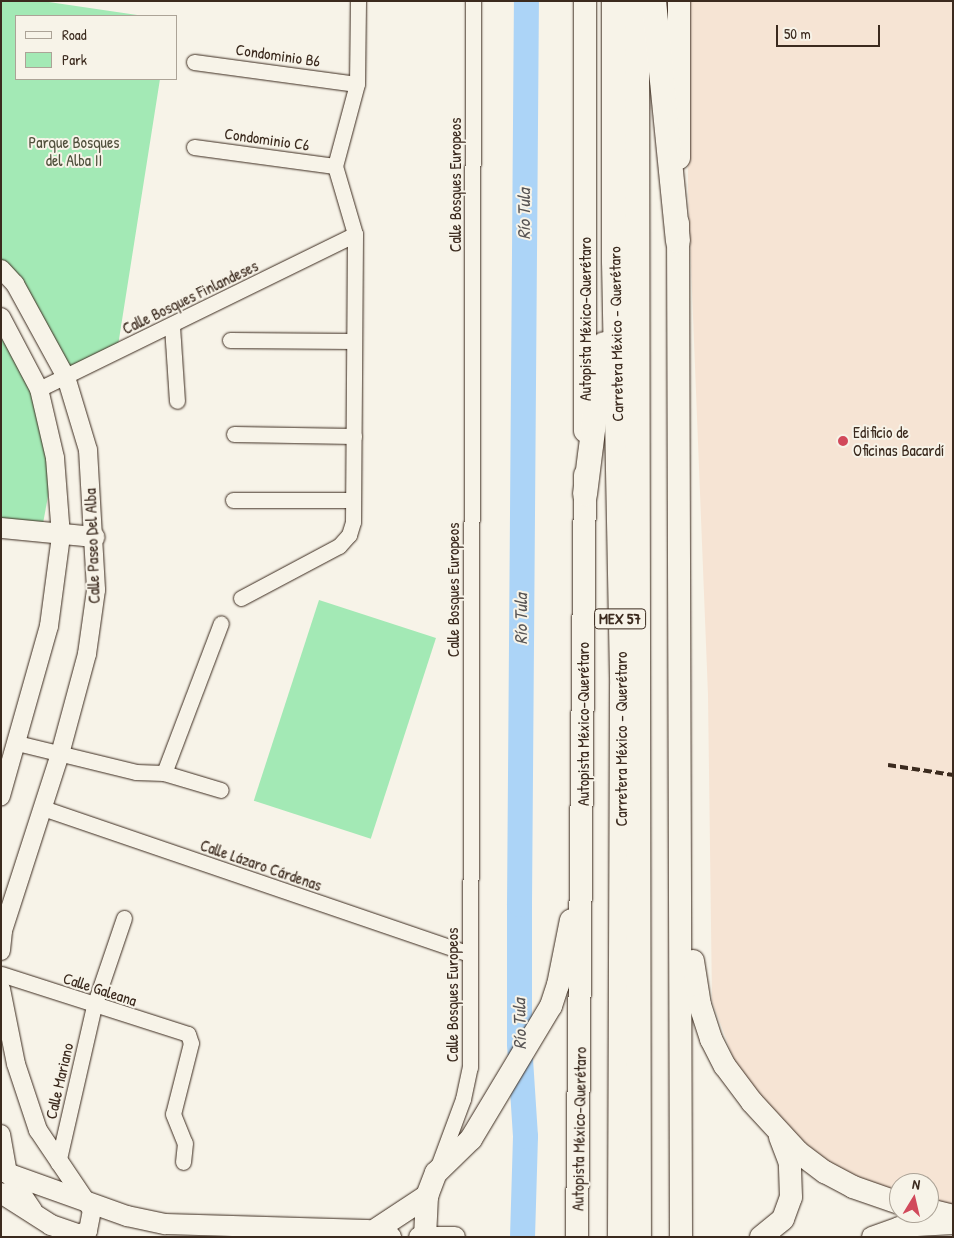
<!DOCTYPE html>
<meta charset="utf-8">
<style>
body{margin:0}
#map{position:relative;width:954px;height:1238px;overflow:hidden;background:#f7f3e8;font-family:"Patrick Hand",sans-serif}
div>[style]{position:absolute}
.built>*{inset:0;background:#f6e4d4}
.green>*{inset:0;background:#a3e9b5;transform-origin:0 0}
.river>*{height:25px;margin:-12.5px;padding:0 12.5px;transform-origin:12.5px;border-radius:12.5px;background:#acd4f7}
.roads{filter:drop-shadow(0 0 1px #3b2a1e) drop-shadow(0 0 1px #3b2a1e)}
.minor>*{height:15px;margin:-7.5px;padding:0 7.5px;transform-origin:7.5px;border-radius:7.5px;background:#f7f3e8}
.tertiary>*{height:18px;margin:-9px;padding:0 9px;transform-origin:9px;border-radius:9px;background:#f7f3e8}
.secondary>*{height:20px;margin:-10px;padding:0 10px;transform-origin:10px;border-radius:10px;background:#f7f3e8}
.primary>*{height:22px;margin:-11px;padding:0 11px;transform-origin:11px;border-radius:11px;background:#f7f3e8}
.trunk>*{height:24px;margin:-12px;padding:0 12px;transform-origin:12px;border-radius:12px;background:#f7f3e8}
.rail>*{height:4px;margin-top:-2px;transform-origin:0;background:repeating-linear-gradient(90deg,#3b2a1e 0 8px,transparent 0 12px)}
.dots>*{width:14px;height:14px;translate:-50% -50%;box-sizing:border-box;border:2px solid #f7f3e8;border-radius:50%}
span{translate:-50% -50%;white-space:nowrap;text-align:center;line-height:1.15;-webkit-text-stroke:4px #f7f3e8;paint-order:stroke}
.shield-label span{padding:1px 4px;background:#f7f3e8;border:1px solid;border-radius:4px;-webkit-text-stroke-width:0}
.shield-label{font-size:15px;color:#3b2a1e;font-weight:700}
.street-label{font-size:16px;color:#3b2a1e}
.park-label{font-size:16px;color:#50503c}
.poi-label{font-size:16px;color:#3b2a1e}
.left{translate:0 -50%;text-align:left}
.water-label{font-size:18px;color:#575454;font-style:italic}
.frame{position:absolute;inset:0;border:2px solid #3b2a1e;pointer-events:none}
.legend{position:absolute;left:15px;top:15px;width:162px;height:65px;box-sizing:border-box;background:#f7f3e8;border:1px solid #aca397;margin:0;padding:6px 9px;list-style:none;font-size:15px;color:#3b2a1e}
.legend li{display:flex;align-items:center;gap:10px;height:25px}
.legend b{width:25px;border:1px solid #aca397}
.north{position:absolute;left:889px;top:1173px;width:50px;height:50px;box-sizing:border-box;background:#f7f3e8;border:1px solid #aca397;border-radius:50%;rotate:9deg;font-size:14px;font-weight:700;line-height:20px;text-align:center;color:#3b2a1e}
.north::after{content:'';display:block;margin:auto;width:18px;height:22px;background:#d1495b;clip-path:polygon(50% 0,100% 100%,50% 72%,0 100%)}
.scale{position:absolute;left:776px;top:25px;width:104px;height:22px;box-sizing:border-box;border:2px solid #3b2a1e;border-top:0;padding-left:6px;font-size:15px;line-height:18px;white-space:nowrap;color:#3b2a1e;-webkit-text-stroke:4px #f7f3e8;paint-order:stroke}
</style>
<div id="map">
<div class="built">
<i style="clip-path:polygon(687px 1px,953px 1px,953px 1207px,929px 1203px,929px 1183px,899px 1183px,899px 1194px,830px 1167px,743px 1084px,712px 1001px,708px 695px,688px 190px)"></i>
</div>
<div class="green">
<i style="clip-path:polygon(1px 1px,42px 1px,144px 16px,16px 16px,16px 79px,160px 79px,117px 352px,66px 377px,1px 269px)"></i>
<i style="clip-path:polygon(1px 317px,39px 389px,55px 458px,42px 529px,1px 524px)"></i>
<i style="left:319px;top:600px;width:123px;height:211px;rotate:18deg"></i>
</div>
<div class="river">
<i style="left:522px;top:1237px;width:101px;rotate:-88.3deg"></i>
<i style="left:525px;top:1136px;width:92px;rotate:-93.7deg"></i>
<i style="left:519px;top:1044px;width:140px;rotate:-90deg"></i>
<i style="left:519px;top:904px;width:903px;rotate:-89.56deg"></i>
</div>
<div class="roads">
<div class="minor">
<i style="left:194px;top:62px;width:164px;rotate:7.7deg"></i>
<i style="left:194px;top:147px;width:142px;rotate:7.7deg"></i>
<i style="left:172px;top:326px;width:75px;rotate:86.2deg"></i>
<i style="left:230px;top:340px;width:124px;rotate:0.5deg"></i>
<i style="left:39px;top:389px;width:352px;rotate:-26.1deg"></i>
<i style="left:234px;top:434px;width:120px;rotate:1deg"></i>
<i style="left:233px;top:500px;width:120px"></i>
<i style="left:241px;top:598px;width:111px;rotate:-28deg"></i>
<i style="left:339px;top:546px;width:15px;rotate:-48deg"></i>
<i style="left:349px;top:535px;width:14px;rotate:-73deg"></i>
<i style="left:353px;top:522px;width:288px;rotate:-89.6deg"></i>
<i style="left:355px;top:234px;width:71px;rotate:-106.4deg"></i>
<i style="left:335px;top:166px;width:85px;rotate:-75deg"></i>
<i style="left:357px;top:84px;width:83px;rotate:-89.3deg"></i>
<i style="left:17px;top:743px;width:122px;rotate:13.7deg"></i>
<i style="left:136px;top:772px;width:28px;rotate:2deg"></i>
<i style="left:164px;top:773px;width:59px;rotate:16.6deg"></i>
<i style="left:164px;top:773px;width:160px;rotate:-69.2deg"></i>
<i style="left:43px;top:808px;width:450px;rotate:18.9deg"></i>
<i style="left:1px;top:974px;width:196px;rotate:17.8deg"></i>
<i style="left:188px;top:1034px;width:9px;rotate:72deg"></i>
<i style="left:191px;top:1043px;width:73px;rotate:104.2deg"></i>
<i style="left:173px;top:1114px;width:31px;rotate:68deg"></i>
<i style="left:185px;top:1143px;width:19px;rotate:96deg"></i>
<i style="left:58px;top:1163px;width:161px;rotate:-77.1deg"></i>
<i style="left:94px;top:1006px;width:93px;rotate:-71.2deg"></i>
<i style="left:437px;top:1169px;width:75px;rotate:-69.6deg"></i>
<i style="left:463px;top:1099px;width:33px;rotate:-78deg"></i>
<i style="left:470px;top:1067px;width:1066px;rotate:-89.84deg"></i>
</div>
<div class="tertiary">
<i style="left:1px;top:269px;width:21px;rotate:47deg"></i>
<i style="left:15px;top:284px;width:106px;rotate:61.3deg"></i>
<i style="left:66px;top:377px;width:76px;rotate:73.2deg"></i>
<i style="left:88px;top:450px;width:140px;rotate:86.7deg"></i>
<i style="left:96px;top:590px;width:65px;rotate:98deg"></i>
<i style="left:87px;top:654px;width:104px;rotate:105.1deg"></i>
<i style="left:60px;top:754px;width:186px;rotate:107.9deg"></i>
<i style="left:3px;top:931px;width:20px;rotate:96deg"></i>
<i style="left:1px;top:317px;width:81px;rotate:62.2deg"></i>
<i style="left:39px;top:389px;width:71px;rotate:76.9deg"></i>
<i style="left:55px;top:458px;width:78px;rotate:85.6deg"></i>
<i style="left:61px;top:536px;width:91px;rotate:97.6deg"></i>
<i style="left:49px;top:626px;width:177px;rotate:105.8deg"></i>
<i style="left:1px;top:989px;width:76px;rotate:78.7deg"></i>
<i style="left:16px;top:1064px;width:70px;rotate:71.6deg"></i>
<i style="left:38px;top:1130px;width:97px;rotate:56deg"></i>
<i style="left:92px;top:1210px;width:21px;rotate:101deg"></i>
<i style="left:88px;top:1231px;width:13px;rotate:167deg"></i>
<i style="left:1px;top:1134px;width:40px;rotate:80deg"></i>
<i style="left:8px;top:1173px;width:45px;rotate:56deg"></i>
</div>
<div class="secondary">
<i style="left:1px;top:528px;width:94px;rotate:5.5deg"></i>
<i style="left:1px;top:1171px;width:134px;rotate:19.7deg"></i>
<i style="left:127px;top:1216px;width:39px;rotate:12deg"></i>
<i style="left:165px;top:1224px;width:202px;rotate:1.7deg"></i>
<i style="left:367px;top:1230px;width:25px;rotate:16deg"></i>
<i style="left:1px;top:1193px;width:59px;rotate:32.6deg"></i>
<i style="left:51px;top:1225px;width:36px;rotate:19deg"></i>
<i style="left:419px;top:1237px;width:36px"></i>
<i style="left:872px;top:1237px;width:29px;rotate:-20deg"></i>
<i style="left:899px;top:1227px;width:54px;rotate:-3.2deg"></i>
</div>
<div class="primary">
<i style="left:679px;top:158px;width:157px;rotate:-90deg"></i>
<i style="left:678px;top:223px;width:1014px;rotate:89.83deg"></i>
<i style="left:585px;top:431px;width:430px;rotate:-90deg"></i>
<i style="left:693px;top:961px;width:45px;rotate:81deg"></i>
<i style="left:700px;top:1005px;width:36px;rotate:72deg"></i>
<i style="left:711px;top:1039px;width:30px;rotate:63deg"></i>
<i style="left:725px;top:1066px;width:45px;rotate:53.1deg"></i>
<i style="left:752px;top:1102px;width:68px;rotate:47.4deg"></i>
<i style="left:798px;top:1152px;width:34px;rotate:37deg"></i>
<i style="left:825px;top:1172px;width:32px;rotate:28deg"></i>
<i style="left:853px;top:1187px;width:49px;rotate:19.2deg"></i>
<i style="left:929px;top:1210px;width:25px;rotate:14deg"></i>
<i style="left:374px;top:1231px;width:64px;rotate:-33.4deg"></i>
<i style="left:425px;top:1237px;width:41px;rotate:-87.2deg"></i>
<i style="left:427px;top:1196px;width:25px;rotate:-69deg"></i>
<i style="left:436px;top:1173px;width:49px;rotate:-44.2deg"></i>
<i style="left:471px;top:1139px;width:155px;rotate:-59deg"></i>
<i style="left:551px;top:1006px;width:22px;rotate:-72deg"></i>
<i style="left:558px;top:985px;width:66px;rotate:-78.7deg"></i>
<i style="left:577px;top:1237px;width:762px;rotate:-89.4deg"></i>
<i style="left:761px;top:1237px;width:28px;rotate:-39deg"></i>
<i style="left:783px;top:1219px;width:23px;rotate:-70deg"></i>
<i style="left:791px;top:1197px;width:34px;rotate:-92deg"></i>
<i style="left:790px;top:1163px;width:28px;rotate:-111deg"></i>
</div>
<div class="trunk">
<i style="left:614px;top:1px;width:260px;rotate:90deg"></i>
<i style="left:614px;top:261px;width:426px;rotate:88.9deg"></i>
<i style="left:622px;top:687px;width:550px;rotate:90.21deg"></i>
<i style="left:637px;top:1px;width:1236px;rotate:89.91deg"></i>
<i style="left:654px;top:1px;width:241px;rotate:84.3deg"></i>
<i style="left:585px;top:494px;width:151px;rotate:-82.8deg"></i>
</div>
</div>
<div class="rail">
<i style="left:888px;top:765px;width:66px;rotate:8.7deg"></i>
</div>
<div class="dots">
<i style="left:843px;top:441px;background:#d1495b"></i>
</div>
<div class="shield-label">
<span style="left:620px;top:619px">MEX 57</span>
</div>
<div class="street-label">
<span style="left:278px;top:55px;rotate:8deg">Condominio B6</span>
<span style="left:267px;top:139px;rotate:8deg">Condominio C6</span>
<span style="left:455px;top:185px;rotate:-90deg">Calle Bosques Europeos</span>
<span style="left:190px;top:297px;rotate:-26deg">Calle Bosques Finlandeses</span>
<span style="left:585px;top:319px;rotate:-90deg">Autopista México-Querétaro</span>
<span style="left:616px;top:334px;rotate:-91deg">Carretera México - Querétaro</span>
<span style="left:92px;top:546px;rotate:-92deg">Calle Paseo Del Alba</span>
<span style="left:453px;top:590px;rotate:-90deg">Calle Bosques Europeos</span>
<span style="left:583px;top:724px;rotate:-90deg">Autopista México-Querétaro</span>
<span style="left:621px;top:739px;rotate:-90deg">Carretera México - Querétaro</span>
<span style="left:261px;top:865px;rotate:19deg">Calle Lázaro Cárdenas</span>
<span style="left:100px;top:989px;rotate:18deg">Calle Galeana</span>
<span style="left:452px;top:995px;rotate:-90deg">Calle Bosques Europeos</span>
<span style="left:59px;top:1081px;rotate:-77deg">Calle Mariano</span>
<span style="left:579px;top:1129px;rotate:-89deg">Autopista México-Querétaro</span>
</div>
<div class="park-label">
<span style="left:74px;top:151px">Parque Bosques<br>del Alba II</span>
</div>
<div class="poi-label">
<span class="left" style="left:853px;top:441px">Edificio de<br>Oficinas Bacardí</span>
</div>
<div class="water-label">
<span style="left:524px;top:214px;rotate:-90deg">Río Tula</span>
<span style="left:521px;top:619px;rotate:-90deg">Río Tula</span>
<span style="left:520px;top:1024px;rotate:-91deg">Río Tula</span>
</div>
<div class="frame"></div>
<ul class="legend">
<li><b style="height:6px;background:#f7f3e8"></b>Road</li>
<li><b style="height:14px;background:#a3e9b5"></b>Park</li>
</ul>
<div class="north">N</div>
<div class="scale">50 m</div>
</div>
